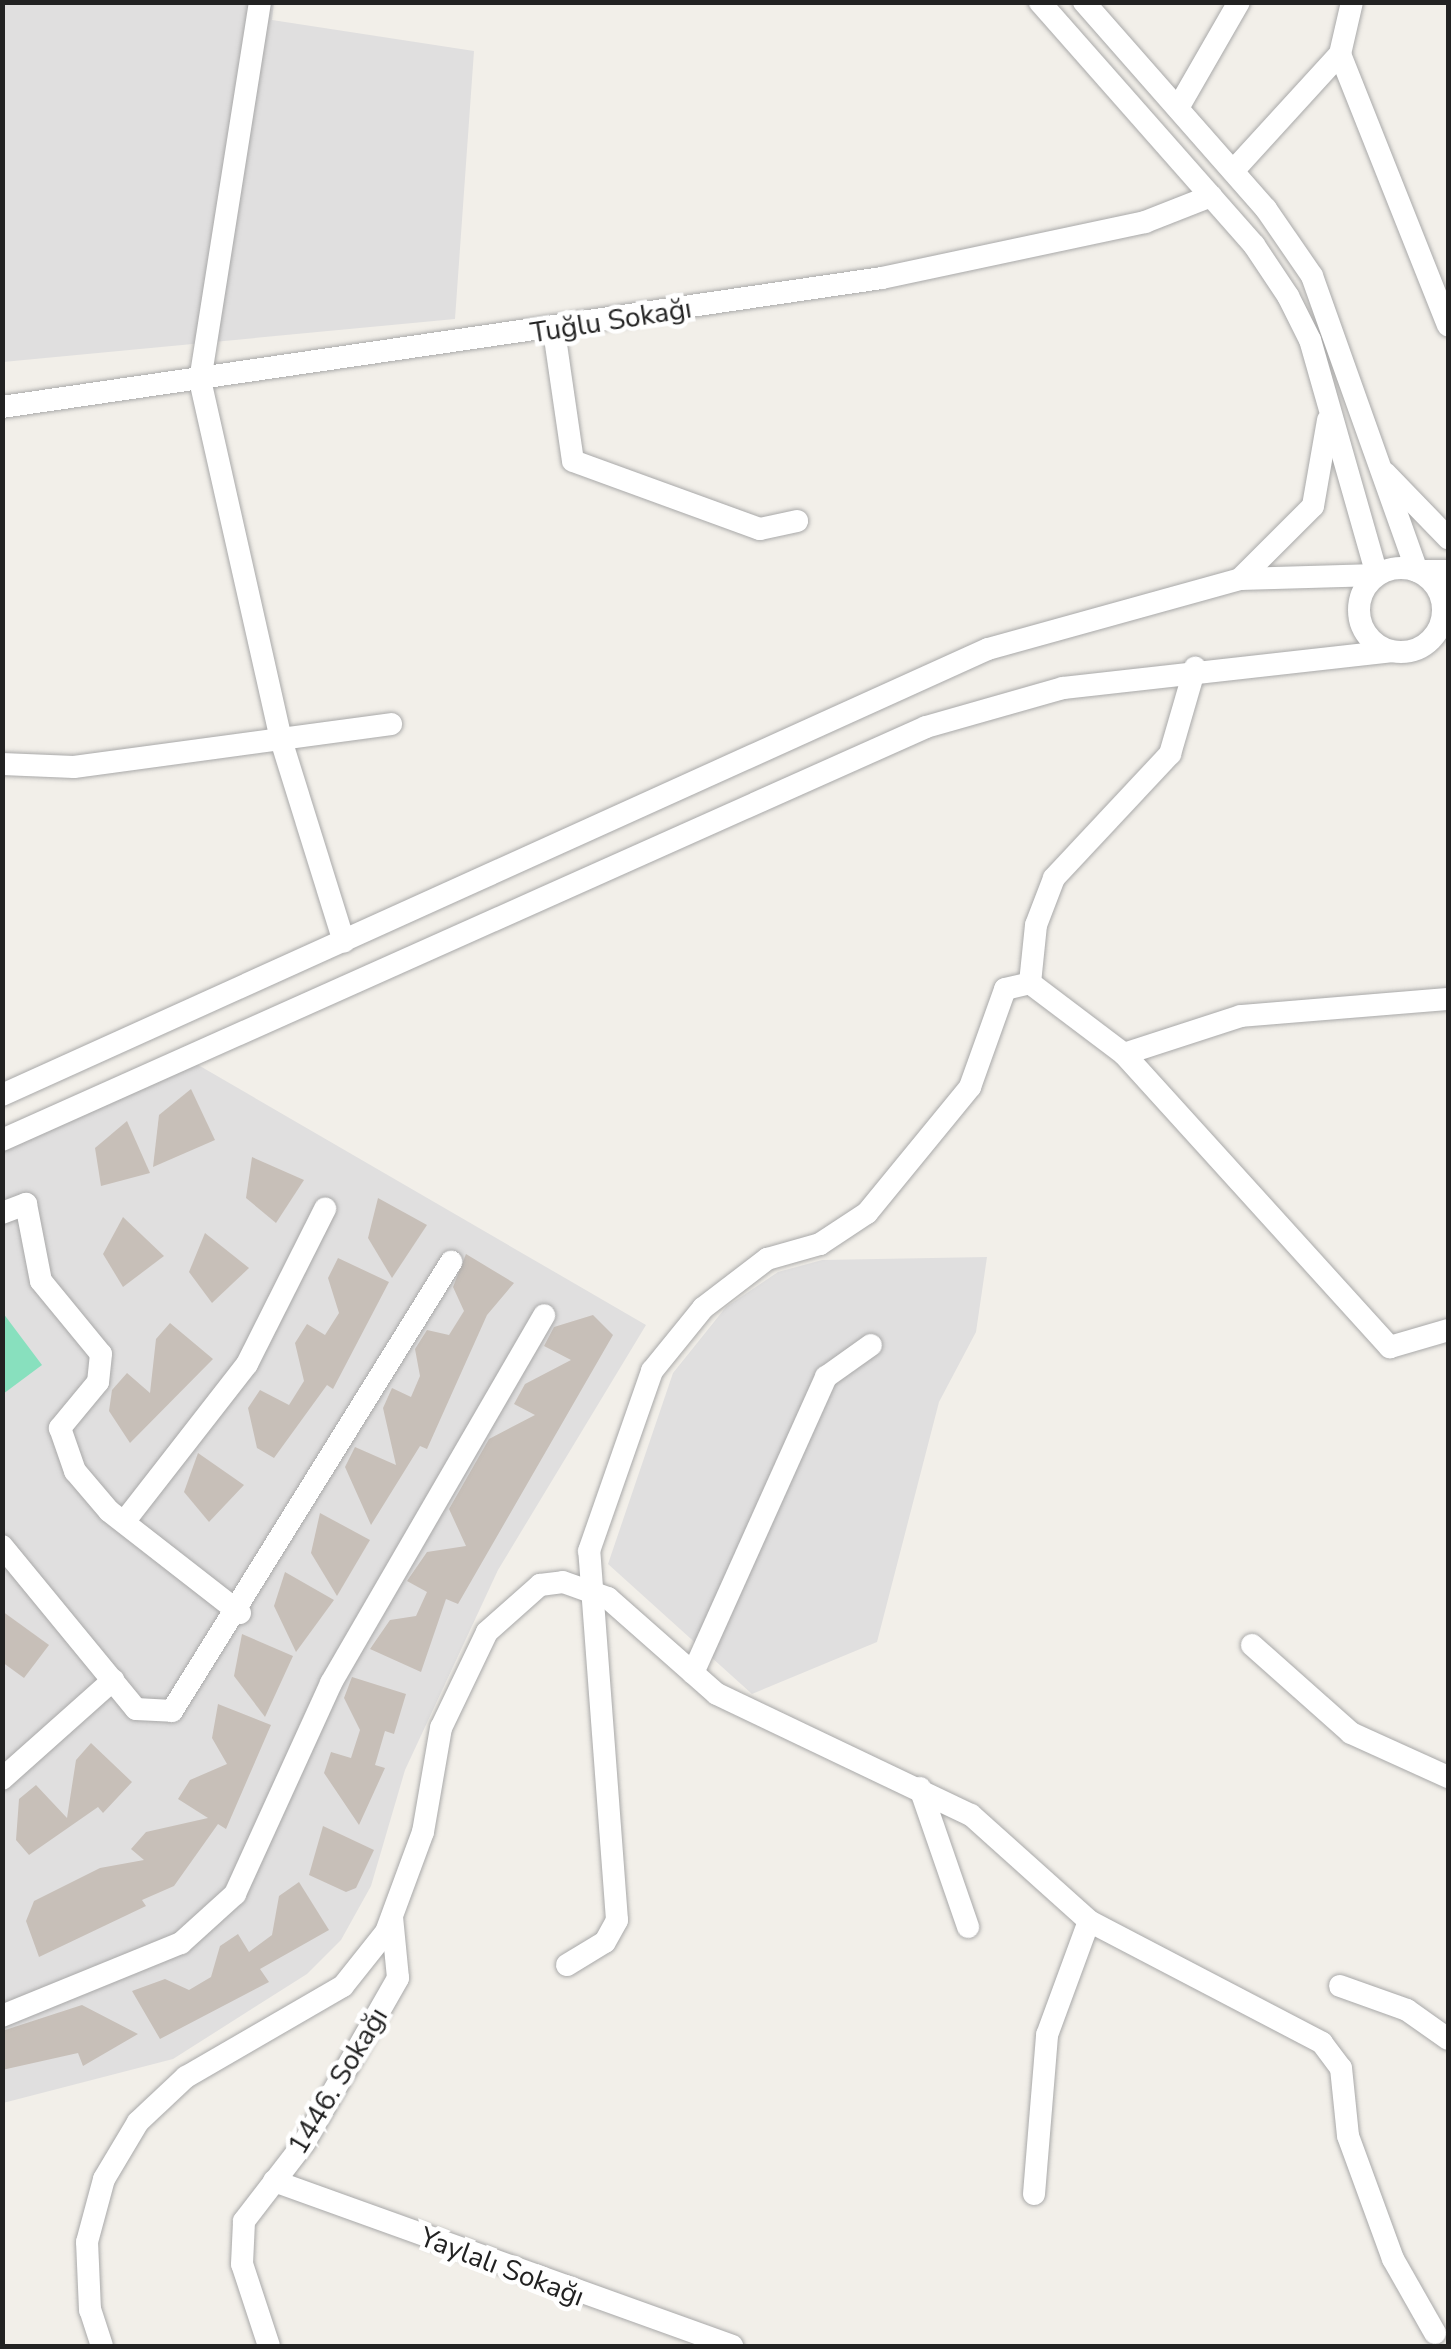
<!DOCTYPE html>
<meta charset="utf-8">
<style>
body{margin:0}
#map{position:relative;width:1451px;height:2349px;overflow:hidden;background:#f2efe9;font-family:"Nunito Sans",sans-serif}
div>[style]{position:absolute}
.residential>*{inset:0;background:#e0dfdf}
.pitch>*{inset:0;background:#88e0be}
.building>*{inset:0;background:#c7bfb8}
.roads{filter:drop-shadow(0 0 2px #a9a9a9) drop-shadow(0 0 2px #a9a9a9)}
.minor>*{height:22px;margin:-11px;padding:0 11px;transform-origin:11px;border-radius:11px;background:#fff}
.minor>.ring{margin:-11px;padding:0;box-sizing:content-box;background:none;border:22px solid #fff;border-radius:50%}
span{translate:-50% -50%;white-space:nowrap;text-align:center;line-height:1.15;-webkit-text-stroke:9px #fff;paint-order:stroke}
.street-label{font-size:28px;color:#222}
.frame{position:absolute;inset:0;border:5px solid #222;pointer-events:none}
</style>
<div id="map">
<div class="residential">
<i style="clip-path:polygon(3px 3px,274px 3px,272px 20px,474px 51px,455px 319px,3px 362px)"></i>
<i style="clip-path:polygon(193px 1062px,646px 1325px,498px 1570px,405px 1770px,371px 1886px,341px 1940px,307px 1974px,173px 2059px,3px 2103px,2px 1142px)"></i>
<i style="clip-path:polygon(987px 1257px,976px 1332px,939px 1402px,877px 1642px,752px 1694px,608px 1564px,673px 1373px,726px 1307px,778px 1272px,822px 1260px)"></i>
</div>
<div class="pitch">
<i style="clip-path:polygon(3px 1313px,42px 1365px,3px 1394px)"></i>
</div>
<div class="building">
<i style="clip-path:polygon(191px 1089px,215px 1140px,153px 1167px,159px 1115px)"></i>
<i style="clip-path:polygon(127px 1121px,150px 1173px,101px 1186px,95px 1148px)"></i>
<i style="clip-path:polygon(252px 1157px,304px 1180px,276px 1223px,246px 1198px)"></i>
<i style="clip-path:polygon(378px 1198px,427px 1225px,392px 1278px,368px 1238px)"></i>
<i style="clip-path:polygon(123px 1217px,164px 1256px,123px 1287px,103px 1254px)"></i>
<i style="clip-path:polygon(205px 1233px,249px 1268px,212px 1303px,189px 1272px)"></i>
<i style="clip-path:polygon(466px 1254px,514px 1283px,487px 1315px,427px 1449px,420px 1446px,371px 1525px,345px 1467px,355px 1447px,396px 1465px,383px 1408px,392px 1388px,411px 1397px,420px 1376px,415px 1349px,427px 1330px,449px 1335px,464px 1311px,453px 1287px)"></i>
<i style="clip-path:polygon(338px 1258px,389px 1282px,333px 1389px,327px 1385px,274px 1458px,257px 1448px,248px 1408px,260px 1390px,289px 1405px,304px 1381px,295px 1343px,307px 1324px,325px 1335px,339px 1313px,328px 1278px)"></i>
<i style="clip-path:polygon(593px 1315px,613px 1335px,458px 1604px,446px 1599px,421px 1672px,370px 1649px,390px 1620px,416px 1616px,427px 1592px,407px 1581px,427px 1552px,466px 1546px,449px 1509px,489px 1439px,535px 1415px,514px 1404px,525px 1384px,571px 1360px,544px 1346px,554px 1327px)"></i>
<i style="clip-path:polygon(170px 1323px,213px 1359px,130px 1443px,109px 1411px,112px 1390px,127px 1373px,150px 1393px,156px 1339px)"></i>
<i style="clip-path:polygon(198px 1453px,244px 1485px,209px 1522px,184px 1492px)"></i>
<i style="clip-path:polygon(320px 1513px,370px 1540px,337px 1596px,311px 1553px)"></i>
<i style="clip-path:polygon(285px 1572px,334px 1600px,296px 1652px,274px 1606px)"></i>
<i style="clip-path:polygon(2px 1611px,49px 1645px,24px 1678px,2px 1662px)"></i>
<i style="clip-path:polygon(242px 1634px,293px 1656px,265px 1717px,234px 1676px)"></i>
<i style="clip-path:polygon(352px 1677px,406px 1694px,394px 1734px,385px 1731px,375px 1765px,385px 1768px,359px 1825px,324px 1773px,331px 1752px,351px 1758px,360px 1730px,344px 1698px)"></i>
<i style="clip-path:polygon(218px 1704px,271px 1725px,226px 1829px,218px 1824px,174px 1886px,142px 1900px,146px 1906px,39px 1957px,26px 1921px,34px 1901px,100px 1868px,144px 1860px,131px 1849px,146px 1832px,208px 1818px,178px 1799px,190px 1780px,227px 1764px,212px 1738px)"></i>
<i style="clip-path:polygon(91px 1743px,132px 1782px,103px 1813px,98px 1807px,29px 1855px,16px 1840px,19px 1799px,36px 1785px,67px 1818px,76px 1760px)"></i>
<i style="clip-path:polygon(323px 1826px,374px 1850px,356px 1888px,346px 1892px,309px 1875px)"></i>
<i style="clip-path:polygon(299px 1882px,329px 1930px,260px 1969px,269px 1982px,160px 2039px,132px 1991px,165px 1979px,189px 1990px,211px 1977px,220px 1946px,238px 1934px,249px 1952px,272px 1935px,279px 1896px)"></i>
<i style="clip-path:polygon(82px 2005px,138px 2034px,83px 2066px,78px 2053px,2px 2070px,2px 2031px)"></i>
</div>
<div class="roads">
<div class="minor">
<i style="left:260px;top:2px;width:383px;rotate:99deg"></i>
<i style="left:200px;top:380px;width:372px;rotate:77.3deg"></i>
<i style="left:282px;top:743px;width:208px;rotate:72.7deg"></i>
<i style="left:1084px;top:2px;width:276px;rotate:48.7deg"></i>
<i style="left:1266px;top:209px;width:81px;rotate:55.5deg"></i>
<i style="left:1312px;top:276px;width:313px;rotate:70.4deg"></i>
<i style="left:1417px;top:571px;width:31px"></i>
<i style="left:1340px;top:54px;width:292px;rotate:68.3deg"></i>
<i style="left:1178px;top:108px;width:122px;rotate:-60.1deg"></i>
<i style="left:1233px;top:171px;width:159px;rotate:-47.6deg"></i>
<i style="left:1340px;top:54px;width:53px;rotate:-77deg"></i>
<i style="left:554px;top:331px;width:131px;rotate:81.7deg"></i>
<i style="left:573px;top:461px;width:199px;rotate:20deg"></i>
<i style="left:760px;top:529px;width:38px;rotate:-12deg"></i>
<i style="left:2px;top:407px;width:889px;rotate:-8.34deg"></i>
<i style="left:882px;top:278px;width:269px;rotate:-12deg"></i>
<i style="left:1145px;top:222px;width:71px;rotate:-21.5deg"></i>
<i style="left:1385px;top:473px;width:91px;rotate:45.9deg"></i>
<i class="ring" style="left:1359px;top:568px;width:62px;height:62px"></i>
<i style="left:1240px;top:579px;width:103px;rotate:-45deg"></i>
<i style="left:1313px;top:506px;width:87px;rotate:-80.1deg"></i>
<i style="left:2px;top:764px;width:72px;rotate:2.4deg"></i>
<i style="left:74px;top:767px;width:320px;rotate:-7.7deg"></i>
<i style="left:1030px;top:983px;width:118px;rotate:37.1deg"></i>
<i style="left:1124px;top:1054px;width:396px;rotate:47.8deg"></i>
<i style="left:1390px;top:1347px;width:60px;rotate:-16.3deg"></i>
<i style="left:1124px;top:1054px;width:123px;rotate:-18deg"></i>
<i style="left:1241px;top:1016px;width:208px;rotate:-4.7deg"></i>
<i style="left:2px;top:1095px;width:1082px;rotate:-24.34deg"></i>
<i style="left:988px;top:649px;width:262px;rotate:-15.5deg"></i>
<i style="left:1240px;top:579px;width:137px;rotate:-1.7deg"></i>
<i style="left:1377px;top:575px;width:244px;rotate:-105.9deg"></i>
<i style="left:1310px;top:340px;width:49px;rotate:-116.6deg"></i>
<i style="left:1288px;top:296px;width:61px;rotate:-123.7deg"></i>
<i style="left:1254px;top:245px;width:324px;rotate:-131.4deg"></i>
<i style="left:2px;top:1140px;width:1012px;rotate:-24.08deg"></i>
<i style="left:926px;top:727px;width:142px;rotate:-15.9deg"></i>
<i style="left:1063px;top:688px;width:330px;rotate:-6.4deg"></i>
<i style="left:2px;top:1213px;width:26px;rotate:-21deg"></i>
<i style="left:26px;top:1204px;width:78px;rotate:79deg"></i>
<i style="left:41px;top:1281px;width:94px;rotate:50.6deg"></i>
<i style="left:101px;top:1354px;width:28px;rotate:96deg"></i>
<i style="left:98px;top:1382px;width:60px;rotate:129.6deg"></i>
<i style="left:60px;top:1428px;width:46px;rotate:70.8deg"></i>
<i style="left:75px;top:1471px;width:52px;rotate:49.6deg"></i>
<i style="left:109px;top:1511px;width:166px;rotate:37.9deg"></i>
<i style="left:124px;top:1522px;width:200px;rotate:-52.1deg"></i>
<i style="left:247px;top:1364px;width:174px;rotate:-63.3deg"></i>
<i style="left:2px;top:1546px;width:211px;rotate:50.6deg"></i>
<i style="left:136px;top:1709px;width:36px;rotate:3deg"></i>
<i style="left:172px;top:1711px;width:529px;rotate:-58.14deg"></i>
<i style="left:1252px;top:1645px;width:132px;rotate:41.6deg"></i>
<i style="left:1351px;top:1733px;width:107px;rotate:24.4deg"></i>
<i style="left:693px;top:1673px;width:325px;rotate:-65.8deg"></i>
<i style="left:826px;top:1377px;width:55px;rotate:-35.4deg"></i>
<i style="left:2px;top:1779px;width:149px;rotate:-41.7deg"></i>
<i style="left:920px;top:1788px;width:147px;rotate:70.9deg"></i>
<i style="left:567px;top:1965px;width:44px;rotate:-31.2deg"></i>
<i style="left:605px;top:1942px;width:25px;rotate:-61deg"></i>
<i style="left:617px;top:1920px;width:370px;rotate:-94.3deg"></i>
<i style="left:589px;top:1551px;width:191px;rotate:-70.7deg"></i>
<i style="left:652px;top:1371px;width:81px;rotate:-51deg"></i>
<i style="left:703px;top:1308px;width:81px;rotate:-37.4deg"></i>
<i style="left:767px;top:1259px;width:55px;rotate:-15.8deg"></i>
<i style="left:820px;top:1244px;width:56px;rotate:-33.4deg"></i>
<i style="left:867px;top:1213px;width:163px;rotate:-50.7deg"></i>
<i style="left:970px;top:1087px;width:104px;rotate:-70.3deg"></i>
<i style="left:1005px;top:989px;width:26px;rotate:-13deg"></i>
<i style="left:1030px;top:983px;width:58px;rotate:-84.1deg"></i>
<i style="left:1036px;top:925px;width:50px;rotate:-69deg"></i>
<i style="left:1054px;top:878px;width:170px;rotate:-46.9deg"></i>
<i style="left:1170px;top:754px;width:90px;rotate:-73.8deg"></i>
<i style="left:1340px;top:1986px;width:71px;rotate:19.7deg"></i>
<i style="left:1407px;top:2010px;width:50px;rotate:35.3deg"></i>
<i style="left:2px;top:2016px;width:193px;rotate:-22.2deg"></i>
<i style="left:181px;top:1943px;width:73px;rotate:-42.2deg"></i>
<i style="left:235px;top:1894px;width:232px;rotate:-65.5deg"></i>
<i style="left:331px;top:1683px;width:425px;rotate:-59.9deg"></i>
<i style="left:274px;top:2181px;width:487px;rotate:19.8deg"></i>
<i style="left:1034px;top:2194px;width:160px;rotate:-85.3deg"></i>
<i style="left:1047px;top:2035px;width:121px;rotate:-69.8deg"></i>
<i style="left:102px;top:2346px;width:38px;rotate:-108deg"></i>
<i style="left:90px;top:2310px;width:68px;rotate:-92.5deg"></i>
<i style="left:87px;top:2242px;width:65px;rotate:-74.9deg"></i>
<i style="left:104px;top:2179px;width:66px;rotate:-59.2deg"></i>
<i style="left:138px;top:2122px;width:66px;rotate:-43.2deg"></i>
<i style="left:186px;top:2077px;width:181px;rotate:-30.1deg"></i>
<i style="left:343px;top:1986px;width:69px;rotate:-51.5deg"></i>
<i style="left:386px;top:1932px;width:107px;rotate:-69.7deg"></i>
<i style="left:423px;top:1832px;width:106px;rotate:-80.2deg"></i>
<i style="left:441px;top:1728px;width:106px;rotate:-64.4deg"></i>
<i style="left:487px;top:1632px;width:71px;rotate:-41.6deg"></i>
<i style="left:540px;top:1585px;width:23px;rotate:-7deg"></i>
<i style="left:563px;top:1582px;width:48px;rotate:19.6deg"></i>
<i style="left:608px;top:1598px;width:145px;rotate:41.4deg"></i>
<i style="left:717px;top:1694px;width:281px;rotate:25.5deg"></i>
<i style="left:971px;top:1815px;width:159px;rotate:41.9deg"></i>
<i style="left:1089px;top:1921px;width:263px;rotate:27.6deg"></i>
<i style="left:1322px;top:2043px;width:31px;rotate:53deg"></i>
<i style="left:1341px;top:2068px;width:68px;rotate:84.1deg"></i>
<i style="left:1348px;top:2136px;width:131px;rotate:69.9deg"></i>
<i style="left:1393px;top:2259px;width:85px;rotate:60.4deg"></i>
<i style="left:269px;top:2346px;width:86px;rotate:-108.2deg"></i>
<i style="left:242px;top:2264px;width:43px;rotate:-87.3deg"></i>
<i style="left:244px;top:2221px;width:98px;rotate:-52.4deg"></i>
<i style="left:304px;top:2143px;width:190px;rotate:-60.3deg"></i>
<i style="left:398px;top:1978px;width:61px;rotate:-95.6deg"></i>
</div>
</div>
<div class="street-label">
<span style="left:611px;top:321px;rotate:-9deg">Tuğlu Sokağı</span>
<span style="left:338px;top:2081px;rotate:-59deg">1446. Sokağı</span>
<span style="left:502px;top:2267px;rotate:21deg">Yaylalı Sokağı</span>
</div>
<div class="frame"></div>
</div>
